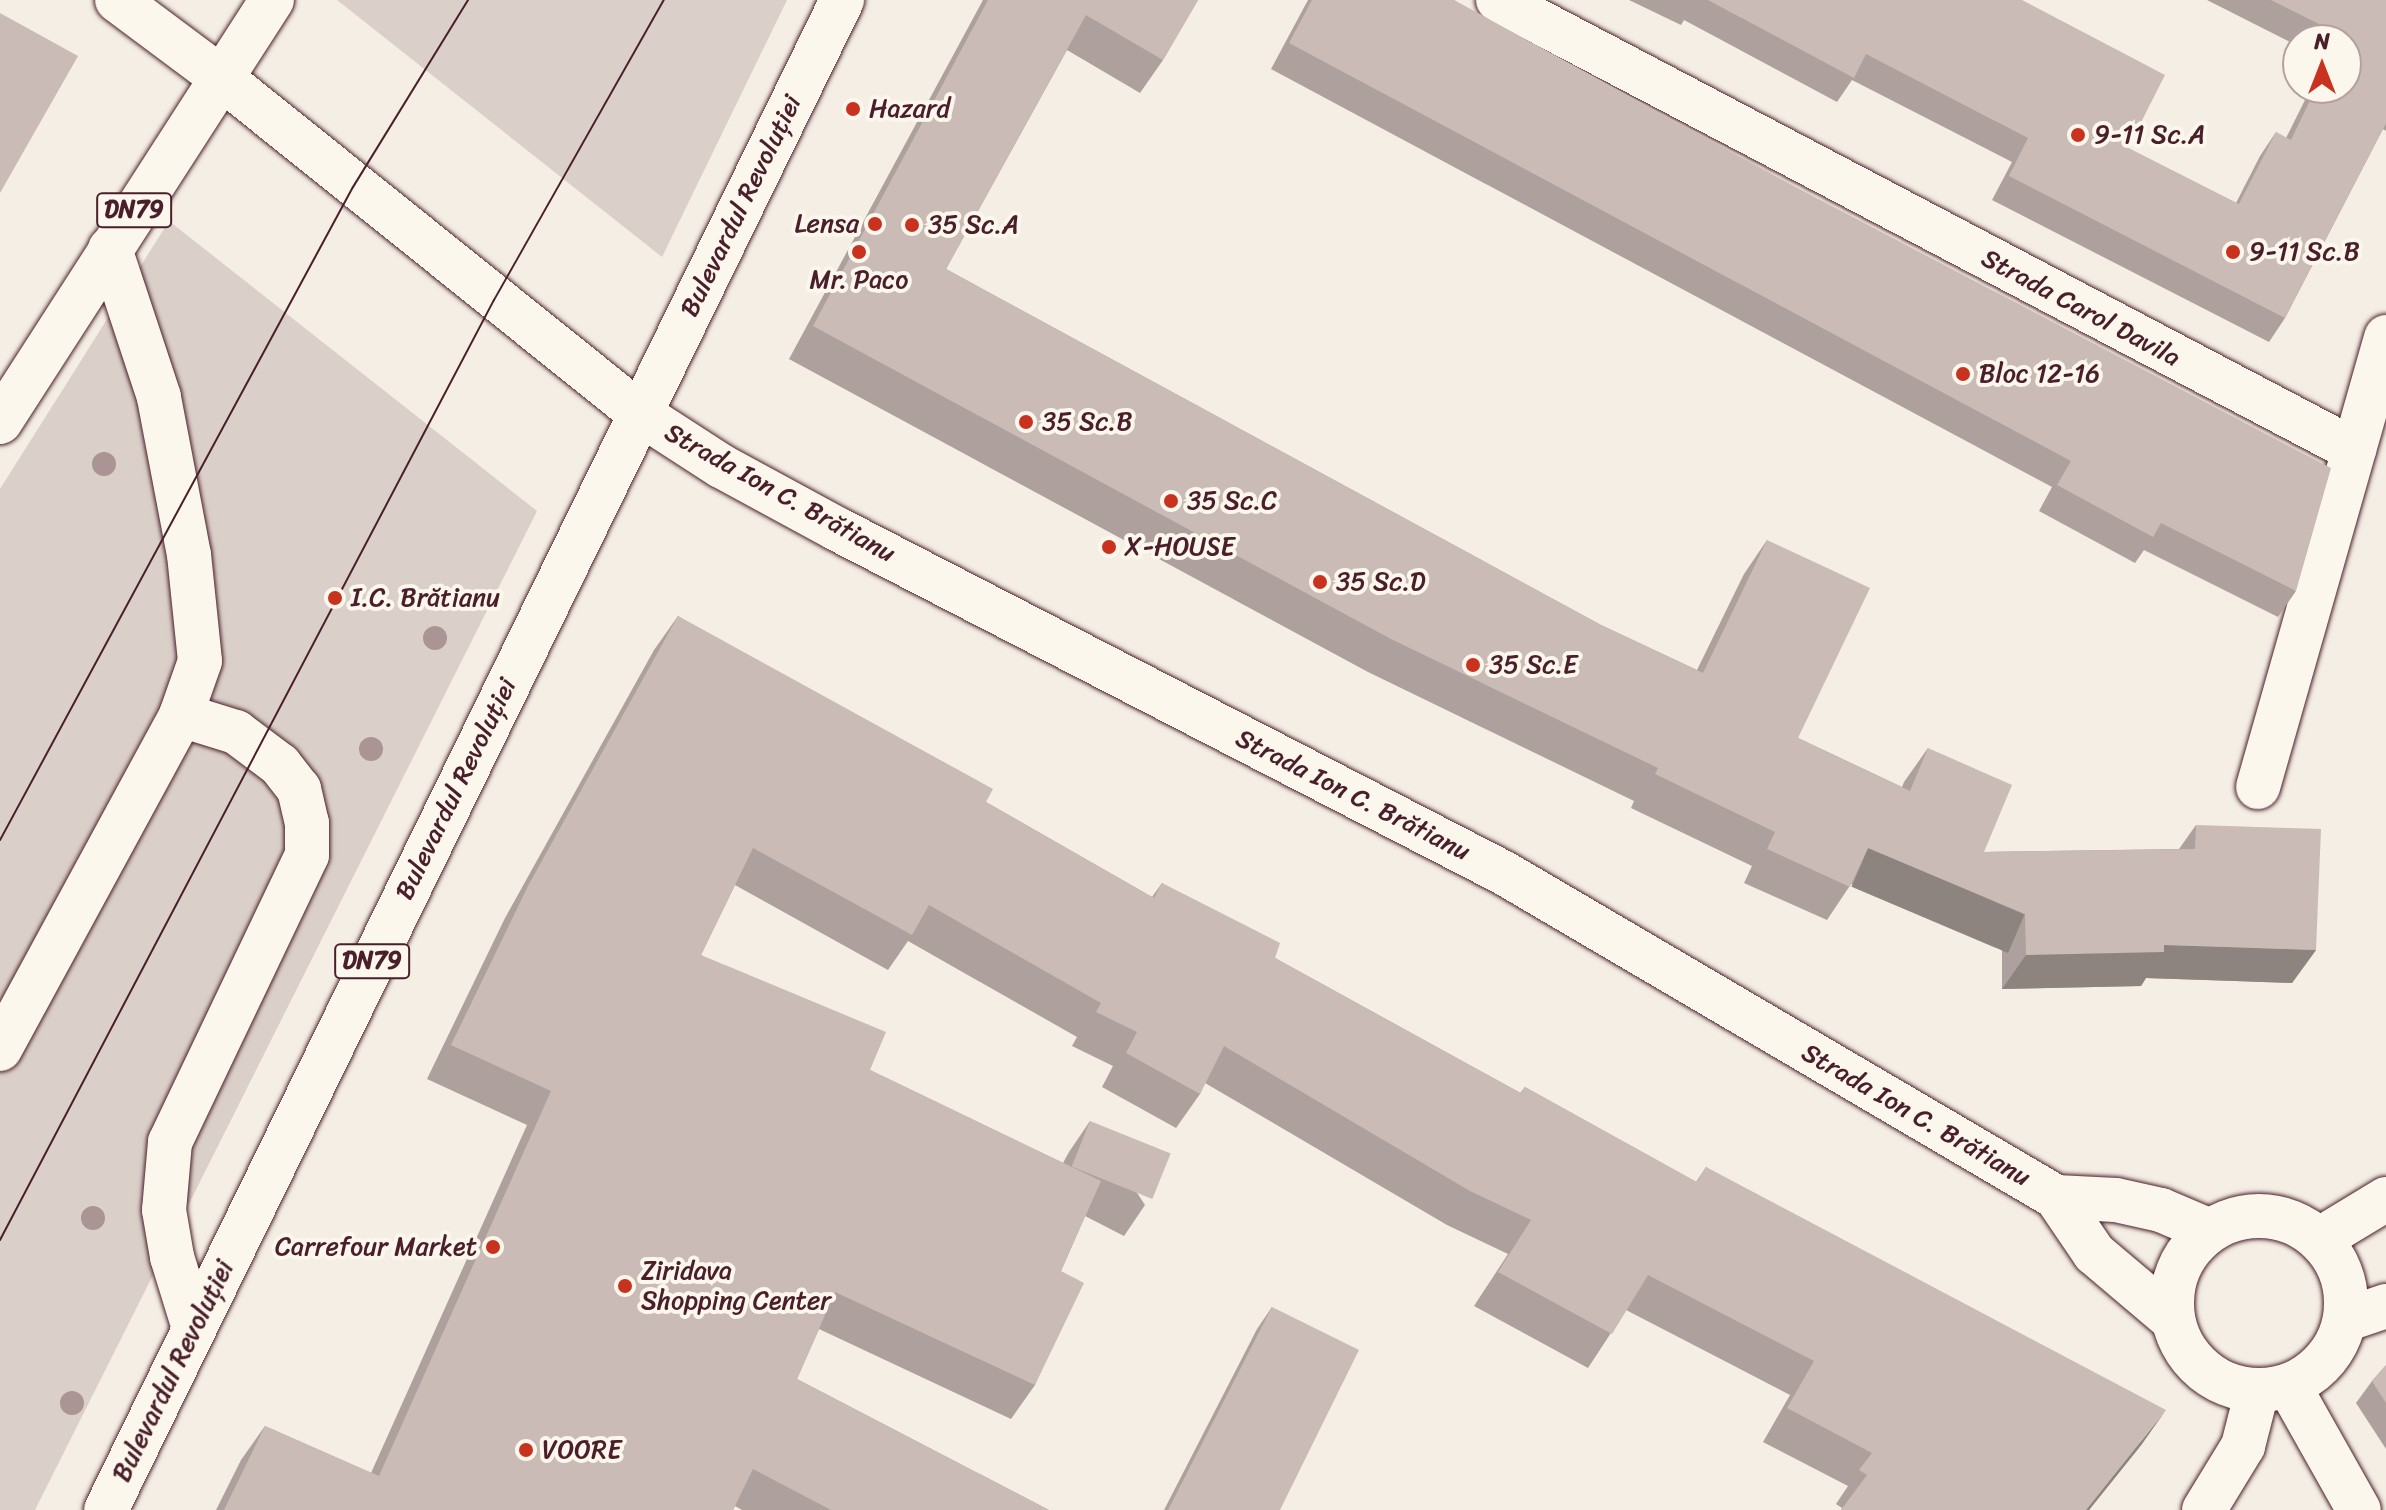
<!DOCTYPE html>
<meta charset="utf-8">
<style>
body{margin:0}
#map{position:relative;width:2386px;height:1510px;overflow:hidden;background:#f4eee4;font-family:Sriracha,sans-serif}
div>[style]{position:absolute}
.green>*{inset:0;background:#dbd0c9}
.roads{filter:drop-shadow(0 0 2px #4a1f2b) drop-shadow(0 0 2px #4a1f2b)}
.minor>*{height:44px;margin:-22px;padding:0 22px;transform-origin:22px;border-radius:22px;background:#fbf7ec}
.major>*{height:44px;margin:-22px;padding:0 22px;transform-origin:22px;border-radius:22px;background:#fbf7ec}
.major>.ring{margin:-22px;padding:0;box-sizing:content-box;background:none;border:44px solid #fbf7ec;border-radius:50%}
.tram>*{height:2px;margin:-1px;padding:0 1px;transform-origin:1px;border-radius:1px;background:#4a1f2b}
.trees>*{width:24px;height:24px;margin:-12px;border-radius:50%;background:#aa9494}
.wall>*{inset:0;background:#aea19d}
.shaded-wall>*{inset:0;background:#8d837f;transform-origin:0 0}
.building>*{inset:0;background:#cabbb6;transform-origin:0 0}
.dots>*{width:22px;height:22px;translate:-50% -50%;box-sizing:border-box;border:4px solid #fbf7ec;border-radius:50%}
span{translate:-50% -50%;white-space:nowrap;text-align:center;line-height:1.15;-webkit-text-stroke:8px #fbf7ec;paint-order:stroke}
.shield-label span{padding:2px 6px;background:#fbf7ec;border:2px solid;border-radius:6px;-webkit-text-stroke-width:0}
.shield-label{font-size:24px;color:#4a1f2b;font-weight:700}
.poi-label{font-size:26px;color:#4a1f2b}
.left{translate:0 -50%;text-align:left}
.right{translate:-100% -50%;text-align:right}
.street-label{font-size:26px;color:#4a1f2b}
.north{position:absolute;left:2282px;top:24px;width:80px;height:80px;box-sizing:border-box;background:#fbf7ec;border:2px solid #b4a19f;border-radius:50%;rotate:0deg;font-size:22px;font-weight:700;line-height:32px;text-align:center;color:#4a1f2b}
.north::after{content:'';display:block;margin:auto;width:28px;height:36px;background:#c8321e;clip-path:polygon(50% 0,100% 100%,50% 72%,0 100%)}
</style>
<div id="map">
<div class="green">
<i style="clip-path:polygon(337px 0,787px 0,662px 257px)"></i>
<i style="clip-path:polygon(169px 221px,537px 511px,35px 1510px,0 1510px,0 489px)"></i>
</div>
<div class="roads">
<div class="minor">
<i style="left:117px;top:0;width:127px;rotate:36.7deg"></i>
<i style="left:219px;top:76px;width:538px;rotate:38.74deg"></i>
<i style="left:1498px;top:0;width:967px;rotate:27.73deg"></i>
<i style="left:181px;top:715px;width:58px;rotate:17.2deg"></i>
<i style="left:236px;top:732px;width:55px;rotate:36.9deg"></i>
<i style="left:280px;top:765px;width:31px;rotate:52deg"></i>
<i style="left:299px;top:789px;width:35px;rotate:77deg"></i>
<i style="left:307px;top:823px;width:32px;rotate:90deg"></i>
<i style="left:307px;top:855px;width:318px;rotate:115.5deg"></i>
<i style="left:170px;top:1142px;width:68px;rotate:95deg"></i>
<i style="left:164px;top:1210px;width:48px;rotate:80.3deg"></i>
<i style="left:172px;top:1257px;width:74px;rotate:72.8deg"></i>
<i style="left:2258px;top:787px;width:468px;rotate:-74.1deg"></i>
<i style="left:0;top:1049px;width:380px;rotate:-61.5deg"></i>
<i style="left:181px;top:715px;width:57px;rotate:-70.6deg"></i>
<i style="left:200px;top:661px;width:107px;rotate:-95.9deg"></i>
<i style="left:189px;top:555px;width:161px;rotate:-100.8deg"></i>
<i style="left:159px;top:397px;width:156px;rotate:-108.3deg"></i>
<i style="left:2320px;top:1239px;width:77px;rotate:-31.2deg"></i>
<i style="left:2345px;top:1320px;width:43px;rotate:-18.9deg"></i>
<i style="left:2289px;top:1386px;width:142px;rotate:60.6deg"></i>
</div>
<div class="major">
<i style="left:639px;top:413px;width:98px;rotate:32.9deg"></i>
<i style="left:721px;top:466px;width:132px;rotate:28.5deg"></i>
<i style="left:837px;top:529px;width:750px;rotate:27.28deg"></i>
<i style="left:1504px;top:873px;width:640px;rotate:30.41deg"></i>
<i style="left:2056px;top:1197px;width:60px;rotate:2.9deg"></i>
<i style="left:2116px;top:1200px;width:46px;rotate:12.5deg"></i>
<i style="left:2161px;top:1210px;width:51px;rotate:23.1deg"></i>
<i style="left:0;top:422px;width:502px;rotate:-57.2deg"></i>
<i style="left:2056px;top:1197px;width:68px;rotate:55.8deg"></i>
<i style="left:2094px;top:1253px;width:102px;rotate:40.2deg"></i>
<i class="ring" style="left:2172px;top:1216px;width:130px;height:130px"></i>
<i style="left:106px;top:1510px;width:1680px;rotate:-64.01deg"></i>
<i style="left:2204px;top:1510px;width:75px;rotate:-58.6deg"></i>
<i style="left:2243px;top:1446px;width:57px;rotate:-75.7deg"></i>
</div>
</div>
<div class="tram">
<i style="left:0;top:840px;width:742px;rotate:-61.61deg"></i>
<i style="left:353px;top:187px;width:220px;rotate:-58.4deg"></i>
<i style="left:0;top:1240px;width:1062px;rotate:-62.28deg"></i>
<i style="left:494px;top:300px;width:345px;rotate:-60.5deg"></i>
</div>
<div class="trees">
<i style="left:104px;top:464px"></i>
<i style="left:435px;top:638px"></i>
<i style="left:371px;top:749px"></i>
<i style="left:93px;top:1218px"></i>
<i style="left:72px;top:1403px"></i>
</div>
<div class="wall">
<i style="clip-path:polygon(983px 0,1198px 0,1163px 60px,1140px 93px,1067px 50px,946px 269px,1601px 625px,1697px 670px,1744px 574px,1767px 540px,1798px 738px,1902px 787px,1904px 782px,1928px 748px,1984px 852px,2179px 849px,2196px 825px,2316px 950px,2292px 983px,2146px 978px,2141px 986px,2002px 989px,2002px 947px,1851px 884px,1827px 920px,1744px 883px,1752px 866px,1631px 808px,1634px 801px,1368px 672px,789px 359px)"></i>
<i style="clip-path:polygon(1308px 0,1454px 0,2296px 591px,2278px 617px,2144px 550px,2135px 563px,2039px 511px,2052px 487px,1271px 69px)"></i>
<i style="clip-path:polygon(1629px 0,2022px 0,2128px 148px,2236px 203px,2260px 156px,2276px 132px,2286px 138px,2311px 88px,2346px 88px,2346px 40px,2298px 40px,2298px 46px,2207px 0,2386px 0,2386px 131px,2383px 129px,2285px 318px,2269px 342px,1992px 200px,2012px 162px,1852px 80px,1837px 102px,1684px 20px,1681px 25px)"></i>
<i style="clip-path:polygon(678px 616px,986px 802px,1152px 897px,1162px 883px,1275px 958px,1520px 1093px,1525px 1087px,1696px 1182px,1706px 1167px,2142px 1444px,2089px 1510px,1841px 1510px,1842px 1508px,1836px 1504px,1848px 1486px,1763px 1442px,1790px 1395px,1626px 1310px,1588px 1368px,1474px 1306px,1508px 1254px,1447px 1225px,1205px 1083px,1200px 1094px,1176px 1128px,1102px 1087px,1113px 1066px,1072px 1046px,1077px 1037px,908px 941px,888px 970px,735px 885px,701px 955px,870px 1070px,1063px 1163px,1069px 1152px,1090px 1121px,1145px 1205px,1124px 1236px,1085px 1216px,1061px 1271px,1035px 1385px,1011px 1419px,819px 1329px,797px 1379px,1049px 1510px,742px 1510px,735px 1506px,733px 1510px,216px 1510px,241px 1460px,265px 1426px,371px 1473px,527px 1125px,427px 1079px,505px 918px,654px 650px)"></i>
<i style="clip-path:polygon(1272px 1307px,1280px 1510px,1164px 1510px,1257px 1329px)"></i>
<i style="clip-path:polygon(2386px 1365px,2386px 1449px,2356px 1403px,2372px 1381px)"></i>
</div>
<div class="shaded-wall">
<i style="left:1868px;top:848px;width:170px;height:42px;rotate:23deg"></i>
<i style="clip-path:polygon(2164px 945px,2316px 950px,2292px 983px,2146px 978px,2141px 986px,2002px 989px,2026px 955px)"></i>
<i style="clip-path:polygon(2166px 1410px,2142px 1444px,2089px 1510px,2086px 1510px)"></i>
</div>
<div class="building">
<i style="clip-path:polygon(988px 0,1198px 0,1163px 60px,1086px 15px,946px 269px,1601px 625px,1703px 673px,1767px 540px,1870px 588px,1798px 738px,1910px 791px,1928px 748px,2012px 785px,1984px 852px,2195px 849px,2196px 825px,2321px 829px,2316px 950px,2164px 945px,2164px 952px,2026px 955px,2025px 914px,1868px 848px,1850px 887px,1767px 849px,1775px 832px,1655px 774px,1658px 768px,1391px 639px,813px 326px)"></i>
<i style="clip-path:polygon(1312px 0,1454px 0,1790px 184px,2331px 468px,2296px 591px,2161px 523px,2153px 537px,2057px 485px,2071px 461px,1289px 43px)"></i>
<i style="clip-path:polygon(1708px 0,2022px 0,2165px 75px,2128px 148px,2239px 204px,2276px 132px,2291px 140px,2316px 88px,2346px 88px,2346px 40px,2322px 40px,2314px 36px,2319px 24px,2271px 0,2386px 0,2386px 123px,2285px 318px,2009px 176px,2028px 138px,1866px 54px,1854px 78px)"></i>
<i style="clip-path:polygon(0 13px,78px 56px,0 193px)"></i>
<i style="clip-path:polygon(678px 616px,993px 789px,986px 802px,1154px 898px,1162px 883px,1280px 943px,1275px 958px,1521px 1093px,1525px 1087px,1697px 1182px,1706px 1167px,2166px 1410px,2086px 1510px,1841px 1510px,1867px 1475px,1859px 1470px,1872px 1453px,1787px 1408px,1814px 1361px,1648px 1275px,1612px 1334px,1498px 1272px,1531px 1220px,1470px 1191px,1224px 1046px,1200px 1094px,1126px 1053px,1137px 1032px,1096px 1012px,1101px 1003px,929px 905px,912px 935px,753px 848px,701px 955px,886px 1032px,870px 1070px,1101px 1181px,1061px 1271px,1084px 1283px,1035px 1385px,835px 1292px,797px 1379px,1049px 1510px,831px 1510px,753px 1469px,733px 1510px,224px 1510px,265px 1426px,379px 1476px,551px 1091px,451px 1045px,529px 884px)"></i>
<i style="left:1090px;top:1121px;width:87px;height:49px;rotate:22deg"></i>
<i style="clip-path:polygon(1272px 1307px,1359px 1350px,1280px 1510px,1168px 1510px)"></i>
<i style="clip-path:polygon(2386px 1365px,2386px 1403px,2372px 1381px)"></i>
</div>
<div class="dots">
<i style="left:853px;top:109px;background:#c8321e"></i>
<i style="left:2078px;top:135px;background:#c8321e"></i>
<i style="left:875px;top:224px;background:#c8321e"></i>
<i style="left:912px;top:225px;background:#c8321e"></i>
<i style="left:859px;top:252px;background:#c8321e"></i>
<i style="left:2233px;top:252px;background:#c8321e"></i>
<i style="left:1963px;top:374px;background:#c8321e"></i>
<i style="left:1026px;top:422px;background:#c8321e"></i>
<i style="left:1171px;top:501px;background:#c8321e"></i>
<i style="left:1109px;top:547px;background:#c8321e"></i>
<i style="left:1320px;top:582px;background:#c8321e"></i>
<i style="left:335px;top:598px;background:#c8321e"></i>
<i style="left:1473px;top:665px;background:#c8321e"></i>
<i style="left:493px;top:1247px;background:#c8321e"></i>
<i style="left:625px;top:1286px;background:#c8321e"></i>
<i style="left:526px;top:1450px;background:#c8321e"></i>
</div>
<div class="shield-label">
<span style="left:134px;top:210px">DN79</span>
<span style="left:372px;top:961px">DN79</span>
</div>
<div class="poi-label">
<span class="left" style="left:869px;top:109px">Hazard</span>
<span class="left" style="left:2094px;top:135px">9-11 Sc.A</span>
<span class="right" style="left:859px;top:224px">Lensa</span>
<span class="left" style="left:928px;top:225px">35 Sc.A</span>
<span class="left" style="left:2249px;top:252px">9-11 Sc.B</span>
<span style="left:859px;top:280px">Mr. Paco</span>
<span class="left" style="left:1979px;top:374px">Bloc 12-16</span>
<span class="left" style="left:1042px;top:422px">35 Sc.B</span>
<span class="left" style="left:1187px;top:501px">35 Sc.C</span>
<span class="left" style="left:1125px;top:547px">X-HOUSE</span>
<span class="left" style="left:1336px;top:582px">35 Sc.D</span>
<span class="left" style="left:351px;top:598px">I.C. Brătianu</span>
<span class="left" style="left:1489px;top:665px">35 Sc.E</span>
<span class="right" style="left:477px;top:1247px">Carrefour Market</span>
<span class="left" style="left:641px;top:1286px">Ziridava<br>Shopping Center</span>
<span class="left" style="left:542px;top:1450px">VOORE</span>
</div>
<div class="street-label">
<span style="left:741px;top:206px;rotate:-64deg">Bulevardul Revoluției</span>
<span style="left:2081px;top:308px;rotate:28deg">Strada Carol Davila</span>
<span style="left:780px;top:493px;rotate:29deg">Strada Ion C. Brătianu</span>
<span style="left:456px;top:789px;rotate:-64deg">Bulevardul Revoluției</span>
<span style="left:1353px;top:795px;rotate:27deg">Strada Ion C. Brătianu</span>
<span style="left:1916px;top:1115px;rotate:30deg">Strada Ion C. Brătianu</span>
<span style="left:173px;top:1371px;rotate:-64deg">Bulevardul Revoluției</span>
</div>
<div class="north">N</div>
</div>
